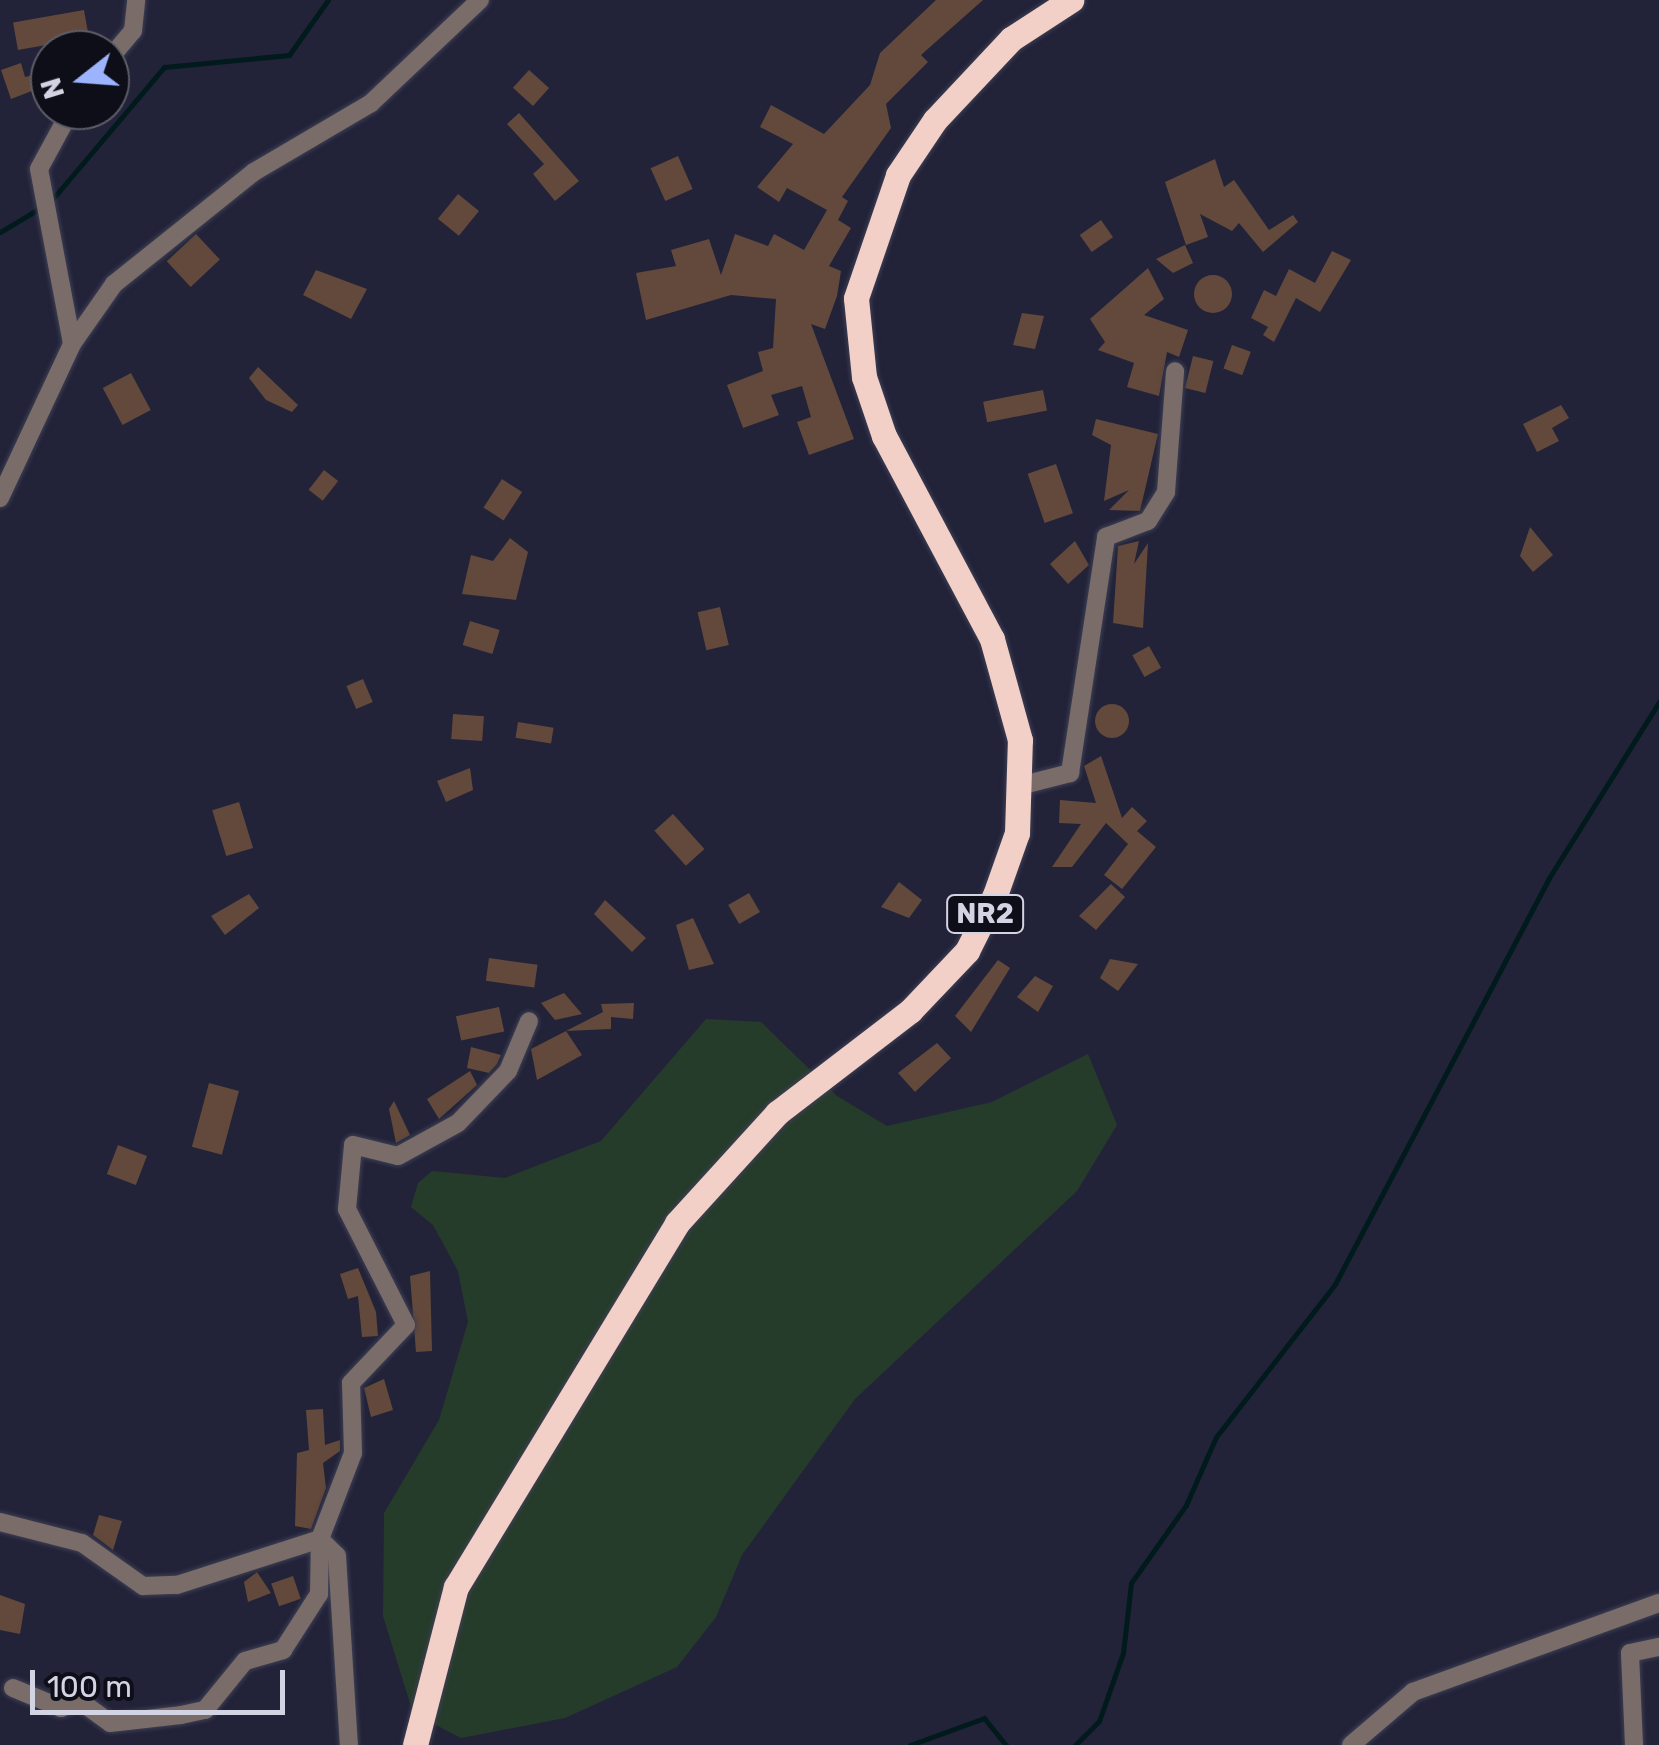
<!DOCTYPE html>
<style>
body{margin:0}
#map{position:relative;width:1659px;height:1745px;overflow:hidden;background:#222339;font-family:Rubik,sans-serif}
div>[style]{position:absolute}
.green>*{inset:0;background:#263c2a}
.stream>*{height:5px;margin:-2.5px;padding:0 2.5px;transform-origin:2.5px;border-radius:2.5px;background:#011a1c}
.building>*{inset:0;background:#62493b;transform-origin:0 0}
.round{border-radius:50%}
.roads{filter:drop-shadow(0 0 2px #3e3f54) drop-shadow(0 0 2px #3e3f54)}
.minor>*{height:18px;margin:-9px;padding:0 9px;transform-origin:9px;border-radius:9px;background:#7a6d69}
.highway>*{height:25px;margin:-12.5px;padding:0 12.5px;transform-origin:12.5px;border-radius:12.5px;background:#f3d0c7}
span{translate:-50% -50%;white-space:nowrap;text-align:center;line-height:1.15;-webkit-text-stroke:10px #0d0e17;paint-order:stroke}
.shield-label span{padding:2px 8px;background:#0d0e17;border:2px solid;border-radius:8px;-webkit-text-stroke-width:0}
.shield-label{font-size:28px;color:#d2d4e3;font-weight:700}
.north{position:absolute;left:30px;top:30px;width:100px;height:100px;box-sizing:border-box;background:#0d0e17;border:2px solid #5c5d69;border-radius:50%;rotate:253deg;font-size:28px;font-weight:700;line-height:40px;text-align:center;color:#d2d4e3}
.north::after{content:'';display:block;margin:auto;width:35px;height:45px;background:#9cb4fd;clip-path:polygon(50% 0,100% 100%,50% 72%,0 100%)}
.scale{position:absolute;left:30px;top:1670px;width:255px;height:45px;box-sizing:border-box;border:5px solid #d2d4e3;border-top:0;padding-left:12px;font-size:30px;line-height:35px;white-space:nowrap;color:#d2d4e3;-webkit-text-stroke:8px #0d0e17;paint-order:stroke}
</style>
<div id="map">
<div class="green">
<i style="clip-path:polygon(706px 1019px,761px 1022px,837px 1096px,887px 1126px,992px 1102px,1088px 1054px,1117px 1125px,1077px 1191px,855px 1399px,742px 1555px,716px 1617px,677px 1667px,565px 1718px,461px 1738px,413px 1713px,383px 1616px,384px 1513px,439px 1420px,468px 1322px,458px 1271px,433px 1225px,411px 1207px,418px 1183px,432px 1171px,505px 1178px,601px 1141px)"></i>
</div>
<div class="stream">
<i style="left:50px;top:202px;width:177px;rotate:-49.8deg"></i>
<i style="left:164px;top:67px;width:126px;rotate:-5.5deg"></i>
<i style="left:289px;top:55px;width:67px;rotate:-54.7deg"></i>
<i style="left:0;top:232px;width:47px;rotate:-31deg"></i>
<i style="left:910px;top:1745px;width:79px;rotate:-20deg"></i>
<i style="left:984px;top:1718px;width:35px;rotate:51deg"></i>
<i style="left:1075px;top:1745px;width:34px;rotate:-45deg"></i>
<i style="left:1099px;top:1721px;width:72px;rotate:-70.6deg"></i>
<i style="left:1123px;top:1653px;width:70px;rotate:-83.5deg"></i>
<i style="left:1131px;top:1583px;width:95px;rotate:-54.8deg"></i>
<i style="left:1186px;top:1505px;width:74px;rotate:-66.2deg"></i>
<i style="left:1216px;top:1437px;width:194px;rotate:-52.1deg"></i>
<i style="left:1335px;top:1284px;width:459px;rotate:-62.2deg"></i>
<i style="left:1549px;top:878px;width:208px;rotate:-58deg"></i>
</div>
<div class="building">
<i style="clip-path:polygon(936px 0,983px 0,921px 55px,928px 62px,886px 104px,891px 128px,842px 197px,848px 201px,838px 220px,851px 228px,829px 266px,841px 271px,837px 296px,825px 329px,811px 324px,854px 439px,809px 455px,797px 422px,811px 417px,802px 386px,771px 395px,779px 415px,743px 428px,727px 385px,763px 371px,758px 352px,773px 348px,776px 299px,731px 295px,646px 320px,636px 273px,676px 266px,671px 250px,709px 239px,721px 275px,735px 234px,768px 246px,774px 234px,804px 250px,827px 210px,787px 188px,779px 202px,757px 187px,793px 144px,760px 127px,771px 105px,824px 134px,870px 85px,880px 53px)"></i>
<i style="left:84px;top:10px;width:28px;height:72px;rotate:80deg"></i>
<i style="clip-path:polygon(21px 63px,25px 77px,50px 71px,50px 84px,11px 99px,1px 70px)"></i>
<i style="left:529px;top:70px;width:27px;height:24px;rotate:42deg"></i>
<i style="clip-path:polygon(519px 113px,579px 181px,555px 201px,533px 174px,544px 164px,507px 124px)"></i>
<i style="left:678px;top:156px;width:36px;height:30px;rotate:66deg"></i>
<i style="clip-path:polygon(1215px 159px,1224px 187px,1234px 180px,1269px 230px,1293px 215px,1298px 222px,1263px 252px,1239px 223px,1232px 231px,1200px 214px,1208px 237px,1186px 245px,1165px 182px)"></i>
<i style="left:458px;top:194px;width:27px;height:32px;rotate:39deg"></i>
<i style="left:1101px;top:220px;width:21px;height:26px;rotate:55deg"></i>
<i style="left:196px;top:234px;width:35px;height:40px;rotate:47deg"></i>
<i style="clip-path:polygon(1185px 245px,1193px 263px,1173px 273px,1156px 259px)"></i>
<i style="clip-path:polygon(1332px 251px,1351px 260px,1320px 312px,1296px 298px,1274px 342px,1263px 335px,1268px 327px,1251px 318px,1264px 290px,1276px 296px,1289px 269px,1315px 283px)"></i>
<i style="clip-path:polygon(1148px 268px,1164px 299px,1144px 315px,1188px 330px,1179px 357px,1167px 352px,1159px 396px,1127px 387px,1134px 363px,1098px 350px,1105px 342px,1090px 319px)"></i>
<i style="clip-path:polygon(316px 270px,367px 289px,351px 319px,303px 295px)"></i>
<i class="round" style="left:1194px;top:275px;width:38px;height:38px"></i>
<i style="clip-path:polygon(1022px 313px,1044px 316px,1035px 349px,1013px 345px)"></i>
<i style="left:1232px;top:345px;width:20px;height:25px;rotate:20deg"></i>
<i style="left:1193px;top:356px;width:21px;height:33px;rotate:14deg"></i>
<i style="clip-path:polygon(258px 367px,298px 405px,292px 412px,266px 400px,249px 378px)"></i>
<i style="left:131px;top:373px;width:42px;height:32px;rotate:62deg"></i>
<i style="left:1043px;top:390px;width:21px;height:61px;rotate:79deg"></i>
<i style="clip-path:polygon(1561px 405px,1569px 418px,1552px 428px,1559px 441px,1537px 452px,1523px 424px)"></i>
<i style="clip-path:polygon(1096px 419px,1158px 434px,1140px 511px,1109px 510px,1129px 490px,1104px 501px,1111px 445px,1092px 435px)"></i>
<i style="left:1056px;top:464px;width:52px;height:30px;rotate:71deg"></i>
<i style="left:324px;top:470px;width:18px;height:25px;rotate:38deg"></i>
<i style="left:502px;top:479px;width:24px;height:34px;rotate:33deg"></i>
<i style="clip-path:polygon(1530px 527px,1553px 555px,1533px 572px,1520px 556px)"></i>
<i style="clip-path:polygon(510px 538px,528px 552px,516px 600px,462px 594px,471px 555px,493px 561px)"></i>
<i style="clip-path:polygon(1075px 541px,1089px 565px,1068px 584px,1050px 564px)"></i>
<i style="clip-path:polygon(1139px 541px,1134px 564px,1148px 543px,1143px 628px,1113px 623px,1118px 546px)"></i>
<i style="left:720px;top:607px;width:39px;height:23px;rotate:77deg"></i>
<i style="left:470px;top:621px;width:31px;height:25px;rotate:17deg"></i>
<i style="left:1149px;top:646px;width:25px;height:19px;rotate:61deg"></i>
<i style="left:363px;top:679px;width:25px;height:18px;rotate:67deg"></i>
<i class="round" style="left:1095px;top:704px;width:34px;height:34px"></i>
<i style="left:453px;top:714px;width:31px;height:25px;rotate:4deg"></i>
<i style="left:518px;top:722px;width:36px;height:16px;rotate:9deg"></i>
<i style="clip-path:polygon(1101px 756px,1122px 818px,1132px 807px,1147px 821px,1137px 831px,1156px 847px,1122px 889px,1104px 875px,1128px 844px,1106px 823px,1072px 867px,1052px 867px,1081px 824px,1059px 823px,1060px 800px,1096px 803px,1084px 766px)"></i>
<i style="clip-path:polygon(470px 768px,473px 790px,446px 802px,437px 781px)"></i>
<i style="left:239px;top:802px;width:48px;height:28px;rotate:73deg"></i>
<i style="left:673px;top:814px;width:47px;height:25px;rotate:48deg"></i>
<i style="clip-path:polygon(899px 882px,922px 900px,909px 918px,881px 907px)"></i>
<i style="clip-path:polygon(1111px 884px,1125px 897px,1096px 930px,1079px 916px)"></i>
<i style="left:749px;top:893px;width:22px;height:24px;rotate:60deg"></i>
<i style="clip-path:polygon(249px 894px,259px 908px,225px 935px,211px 916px)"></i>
<i style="clip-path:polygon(605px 900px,646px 938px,632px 952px,594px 914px)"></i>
<i style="clip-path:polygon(693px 918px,714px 964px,689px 970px,676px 925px)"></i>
<i style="left:489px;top:958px;width:49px;height:23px;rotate:8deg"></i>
<i style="clip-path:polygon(1110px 959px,1138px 964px,1118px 991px,1100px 978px)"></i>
<i style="clip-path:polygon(998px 960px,1010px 968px,971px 1032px,955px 1016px)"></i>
<i style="clip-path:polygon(1035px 976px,1053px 986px,1038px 1012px,1017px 997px)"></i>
<i style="clip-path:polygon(564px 993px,582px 1014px,555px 1020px,541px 1003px)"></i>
<i style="clip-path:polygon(634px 1003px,633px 1019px,611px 1017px,611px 1029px,566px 1031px,582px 1055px,537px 1080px,531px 1049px,603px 1012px,601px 1004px)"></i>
<i style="left:499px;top:1007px;width:25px;height:44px;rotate:78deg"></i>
<i style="clip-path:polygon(937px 1043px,951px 1058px,915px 1092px,898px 1073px)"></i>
<i style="clip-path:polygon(471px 1047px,501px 1055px,497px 1064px,489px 1073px,467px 1068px)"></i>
<i style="clip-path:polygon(470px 1071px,477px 1085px,439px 1119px,427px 1099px)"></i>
<i style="left:209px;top:1083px;width:31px;height:66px;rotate:15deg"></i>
<i style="clip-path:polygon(394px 1101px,410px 1135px,396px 1143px,389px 1109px)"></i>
<i style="left:118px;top:1145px;width:31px;height:31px;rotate:21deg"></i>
<i style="clip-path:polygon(358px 1268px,376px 1312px,378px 1336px,362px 1337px,358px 1296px,348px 1299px,340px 1274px)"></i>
<i style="clip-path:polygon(430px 1271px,432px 1351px,416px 1352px,410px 1276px)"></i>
<i style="clip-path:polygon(384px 1379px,393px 1410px,371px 1417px,364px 1388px)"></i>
<i style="clip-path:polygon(323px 1409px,325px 1445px,340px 1440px,340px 1451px,323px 1463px,326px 1488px,311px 1529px,295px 1526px,297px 1453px,309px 1450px,306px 1410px)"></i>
<i style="clip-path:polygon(99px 1515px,122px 1521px,113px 1550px,93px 1535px)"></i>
<i style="clip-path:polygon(257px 1572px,271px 1593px,248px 1602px,244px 1582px)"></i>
<i style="left:293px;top:1576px;width:24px;height:23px;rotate:71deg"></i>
<i style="clip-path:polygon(0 1595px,25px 1604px,20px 1634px,0 1630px)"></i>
</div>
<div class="roads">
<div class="minor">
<i style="left:110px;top:58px;width:35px;rotate:-50deg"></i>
<i style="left:133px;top:31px;width:31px;rotate:-84deg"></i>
<i style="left:71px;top:110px;width:67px;rotate:118.5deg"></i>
<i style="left:39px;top:169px;width:178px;rotate:79.3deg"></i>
<i style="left:0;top:498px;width:170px;rotate:-64.9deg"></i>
<i style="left:72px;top:344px;width:73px;rotate:-55deg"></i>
<i style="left:114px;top:284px;width:179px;rotate:-38.7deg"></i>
<i style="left:254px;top:172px;width:136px;rotate:-30.5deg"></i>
<i style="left:371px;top:103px;width:150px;rotate:-43.4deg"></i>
<i style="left:1019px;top:786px;width:53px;rotate:-14.3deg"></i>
<i style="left:1070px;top:773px;width:239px;rotate:-81.3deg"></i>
<i style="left:1106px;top:537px;width:45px;rotate:-20.9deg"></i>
<i style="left:1148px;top:521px;width:34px;rotate:-58deg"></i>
<i style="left:1166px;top:492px;width:121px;rotate:-85.7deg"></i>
<i style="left:0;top:1522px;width:85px;rotate:14.4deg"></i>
<i style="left:82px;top:1543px;width:75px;rotate:35.2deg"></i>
<i style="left:143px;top:1586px;width:34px;rotate:-2deg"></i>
<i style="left:177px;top:1585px;width:150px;rotate:-17.8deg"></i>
<i style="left:320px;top:1539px;width:24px;rotate:45deg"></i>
<i style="left:337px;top:1556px;width:189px;rotate:86.4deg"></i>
<i style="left:13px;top:1688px;width:52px;rotate:22.6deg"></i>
<i style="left:61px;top:1708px;width:20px;rotate:-20deg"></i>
<i style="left:80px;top:1701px;width:37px;rotate:36deg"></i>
<i style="left:110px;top:1723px;width:71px;rotate:-6.4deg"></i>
<i style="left:181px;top:1715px;width:25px;rotate:-12deg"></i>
<i style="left:205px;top:1710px;width:63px;rotate:-50.8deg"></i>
<i style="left:245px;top:1661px;width:40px;rotate:-16deg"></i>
<i style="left:283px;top:1650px;width:67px;rotate:-57.3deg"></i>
<i style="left:319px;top:1594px;width:55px;rotate:-89deg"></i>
<i style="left:320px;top:1539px;width:92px;rotate:-69deg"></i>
<i style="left:353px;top:1453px;width:70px;rotate:-91.6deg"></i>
<i style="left:351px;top:1383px;width:80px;rotate:-46.5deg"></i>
<i style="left:406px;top:1325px;width:130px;rotate:-117deg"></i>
<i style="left:347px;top:1209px;width:64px;rotate:-84.6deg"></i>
<i style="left:353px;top:1145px;width:46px;rotate:13.7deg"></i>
<i style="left:398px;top:1156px;width:68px;rotate:-28.8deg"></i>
<i style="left:458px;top:1123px;width:72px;rotate:-46.1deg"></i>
<i style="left:508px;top:1071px;width:54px;rotate:-67.2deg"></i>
<i style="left:1351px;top:1745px;width:82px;rotate:-40.5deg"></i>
<i style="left:1413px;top:1692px;width:262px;rotate:-19.9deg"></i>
<i style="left:1634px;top:1745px;width:92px;rotate:-92.5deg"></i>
<i style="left:1630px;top:1653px;width:30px;rotate:-12deg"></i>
</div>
<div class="highway">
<i style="left:415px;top:1745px;width:163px;rotate:-75.5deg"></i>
<i style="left:456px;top:1587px;width:426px;rotate:-58.7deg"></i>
<i style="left:677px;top:1223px;width:149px;rotate:-47.7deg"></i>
<i style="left:777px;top:1113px;width:168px;rotate:-37.5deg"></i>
<i style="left:910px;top:1011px;width:83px;rotate:-46.5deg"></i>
<i style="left:967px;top:951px;width:63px;rotate:-63.4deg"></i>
<i style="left:995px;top:895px;width:66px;rotate:-70.5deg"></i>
<i style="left:1017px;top:833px;width:93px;rotate:-88.2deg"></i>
<i style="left:1020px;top:740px;width:105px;rotate:-105.5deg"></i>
<i style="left:992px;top:639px;width:230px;rotate:-118deg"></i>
<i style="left:884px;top:436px;width:62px;rotate:-108.7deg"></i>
<i style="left:864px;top:377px;width:79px;rotate:-95.8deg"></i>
<i style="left:856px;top:298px;width:130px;rotate:-71.1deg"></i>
<i style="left:898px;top:175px;width:66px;rotate:-56.1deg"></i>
<i style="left:935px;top:120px;width:111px;rotate:-46.8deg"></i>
<i style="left:1011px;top:39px;width:72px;rotate:-33deg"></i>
</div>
</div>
<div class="shield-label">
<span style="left:985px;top:914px">NR2</span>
</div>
<div class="north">N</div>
<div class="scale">100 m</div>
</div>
